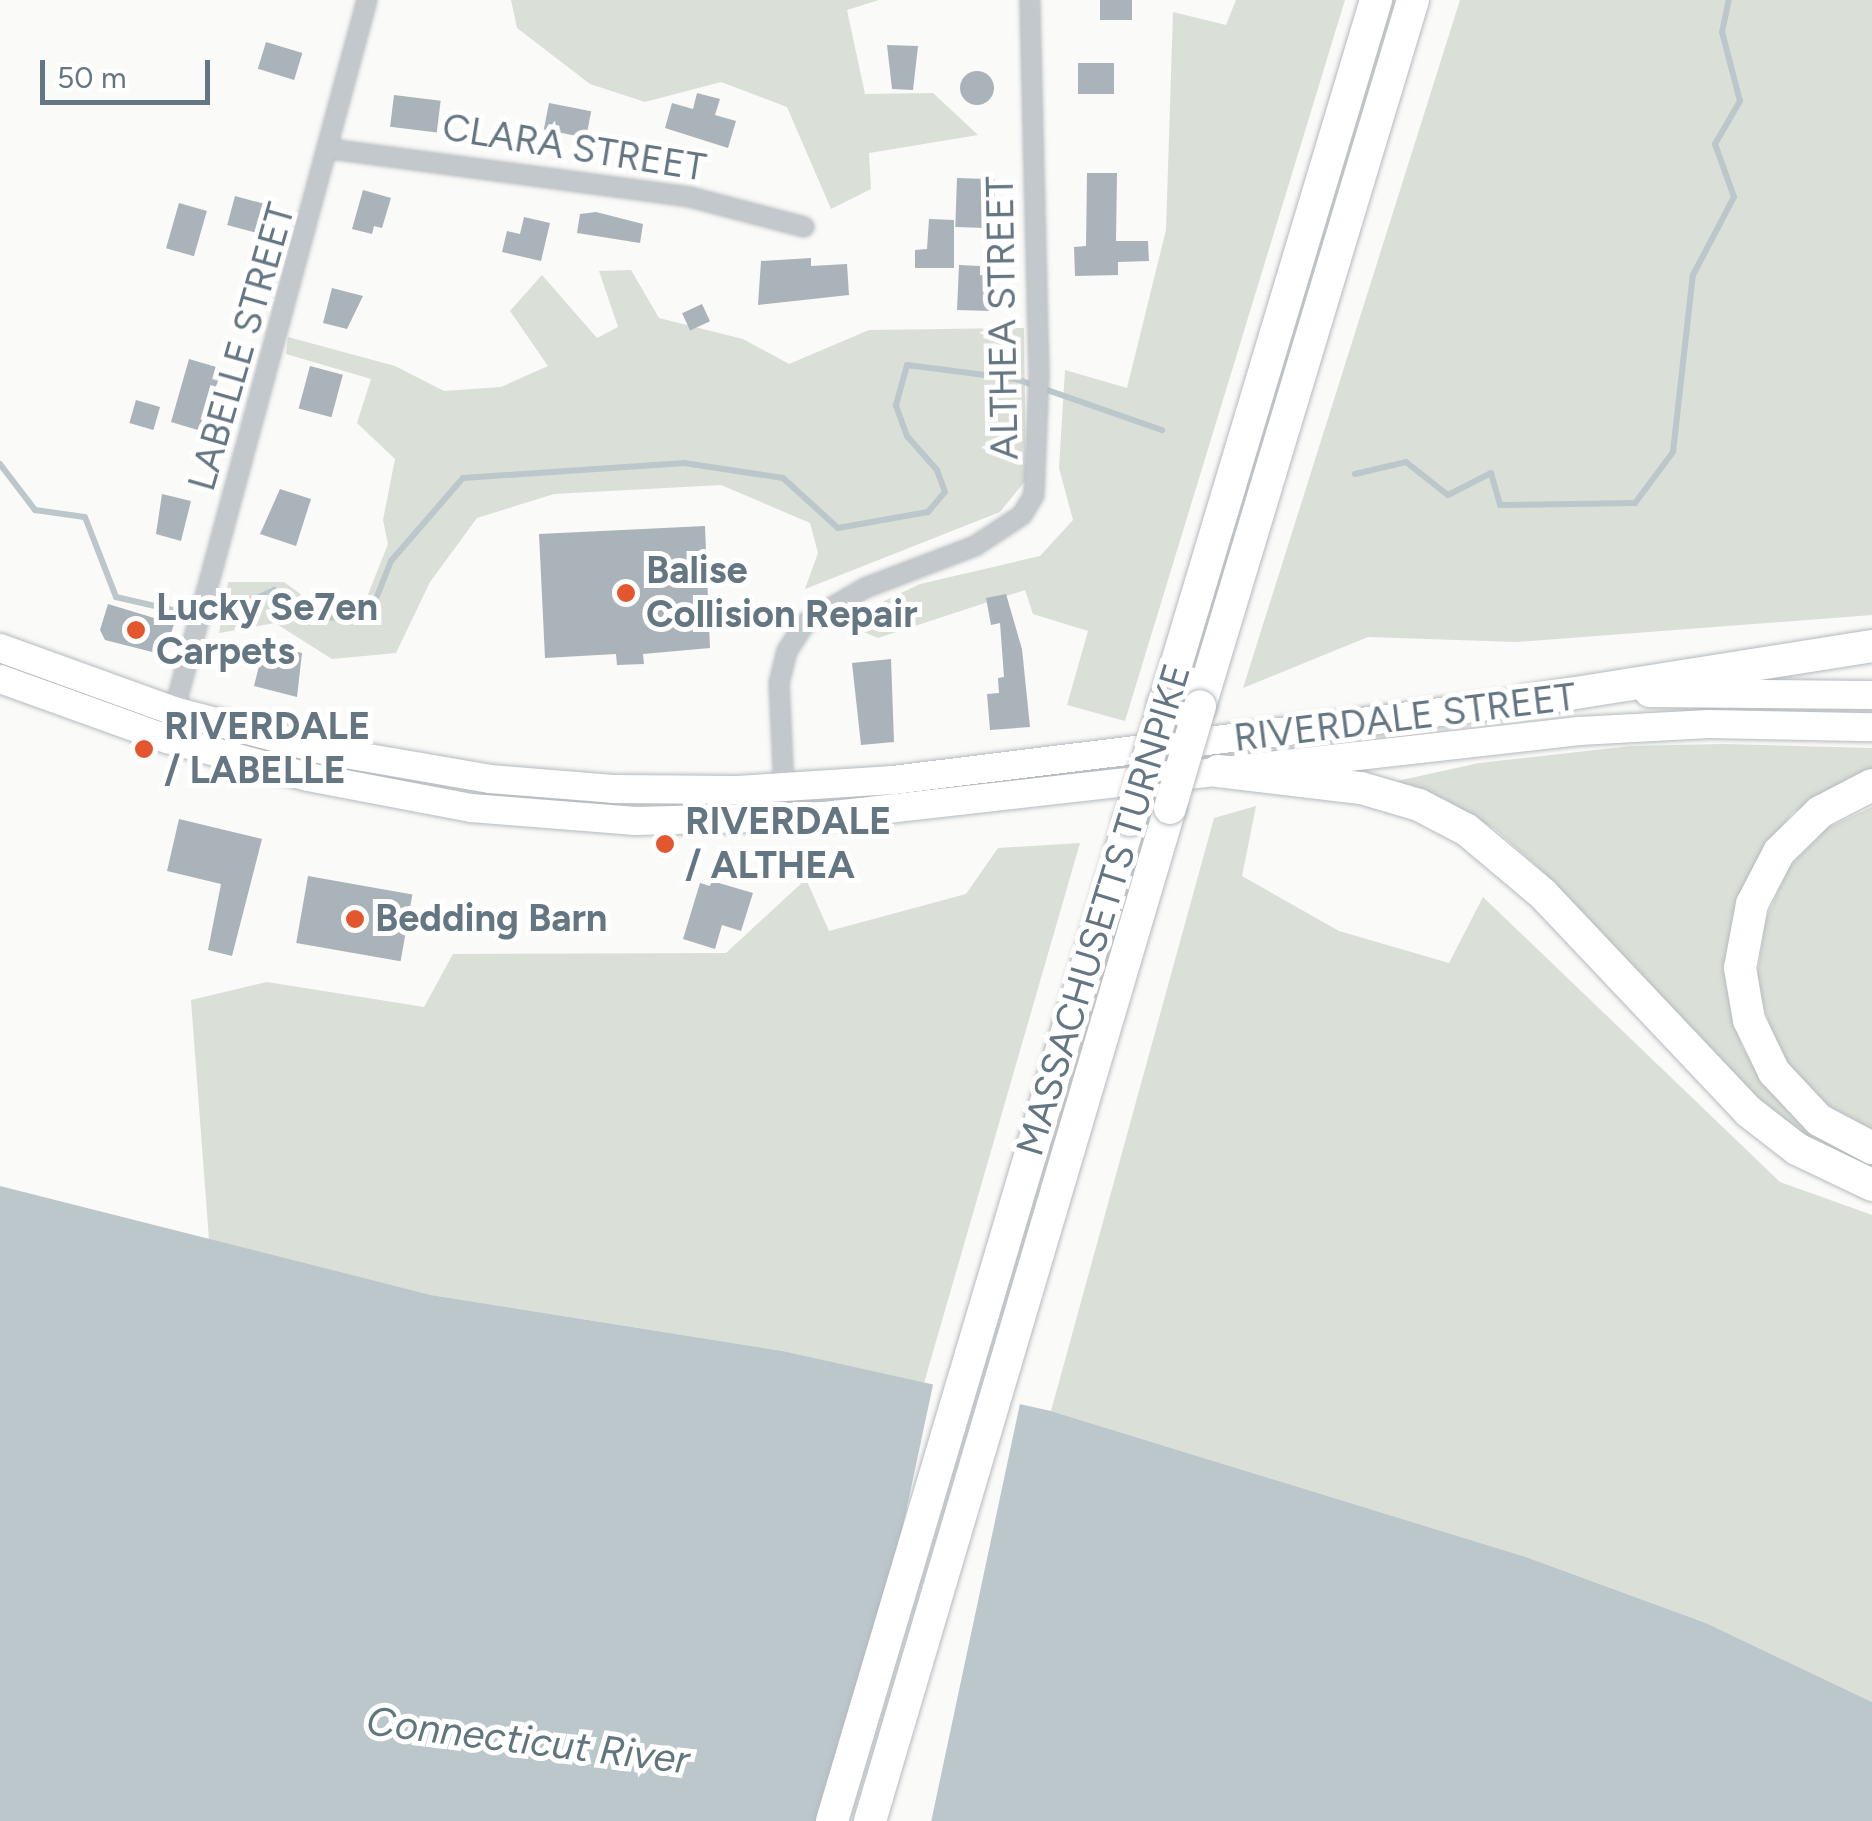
<!DOCTYPE html>
<style>
body{margin:0}
#map{position:relative;width:1872px;height:1821px;overflow:hidden;background:#fafaf8;font-family:Figtree,sans-serif}
div>[style]{position:absolute}
.green>*{inset:0;background:#dadfd7}
.water>*{inset:0;background:#bbc7cb}
.pier>*{inset:0;background:#fafaf8;transform-origin:0 0}
.stream>*{height:6px;margin:-3px;padding:0 3px;transform-origin:3px;border-radius:3px;background:#bbc7cb}
.building>*{inset:0;background:#aab3b9;transform-origin:0 0}
.round{border-radius:50%}
.roads{filter:drop-shadow(0 0 2px #b5babe) drop-shadow(0 0 2px #b5babe)}
.minor>*{height:18px;margin:-9px;padding:0 9px;transform-origin:9px;border-radius:9px;background:#c3c8cc}
.primary>*{height:28px;margin:-14px;padding:0 14px;transform-origin:14px;border-radius:14px;background:#fff}
.motorway>*{height:32px;margin:-16px;padding:0 16px;transform-origin:16px;border-radius:16px;background:#fff}
.bridges{filter:drop-shadow(0 0 2px #b4b9bd) drop-shadow(0 0 2px #b4b9bd)}
.motorway-bridge>*{height:32px;margin:-16px;padding:0 16px;transform-origin:16px;border-radius:16px;background:#fff}
.dots>*{width:28px;height:28px;translate:-50% -50%;box-sizing:border-box;border:5px solid #fff;border-radius:50%}
span{translate:-50% -50%;white-space:nowrap;text-align:center;line-height:1.15;-webkit-text-stroke:10px #fff;paint-order:stroke}
.street-label{font-size:38px;color:#657683}
.poi-label{font-size:38px;color:#657683;font-weight:700}
.left{translate:0 -50%;text-align:left}
.water-label{font-size:40px;color:#60757c;font-style:italic}
.scale{position:absolute;left:40px;top:60px;width:170px;height:45px;box-sizing:border-box;border:5px solid #657683;border-top:0;padding-left:12px;font-size:30px;line-height:35px;white-space:nowrap;color:#657683;-webkit-text-stroke:8px #fff;paint-order:stroke}
</style>
<div id="map">
<div class="green">
<i style="clip-path:polygon(511px 0,879px 0,847px 10px,865px 94px,933px 93px,978px 135px,869px 153px,871px 189px,831px 209px,787px 107px,721px 82px,645px 102px,590px 84px,517px 28px)"></i>
<i style="clip-path:polygon(1236px 0,1345px 0,1125px 721px,1067px 705px,1088px 631px,1033px 614px,1025px 590px,878px 638px,840px 622px,920px 584px,1040px 556px,1073px 520px,1059px 468px,1065px 370px,1127px 388px,1166px 230px,1173px 12px,1226px 25px)"></i>
<i style="clip-path:polygon(1460px 0,1872px 0,1872px 615px,1516px 642px,1368px 637px,1243px 688px)"></i>
<i style="clip-path:polygon(631px 270px,659px 318px,743px 339px,789px 364px,869px 330px,1024px 328px,1026px 480px,1000px 512px,805px 589px,818px 553px,810px 523px,721px 485px,554px 494px,477px 518px,430px 582px,396px 653px,332px 659px,275px 623px,219px 633px,228px 582px,284px 582px,325px 612px,365px 602px,388px 544px,383px 520px,395px 459px,357px 423px,371px 379px,286px 354px,288px 337px,395px 366px,444px 391px,501px 387px,548px 366px,510px 311px,542px 275px,597px 338px,618px 327px,599px 271px)"></i>
<i style="clip-path:polygon(1723px 744px,1872px 748px,1872px 772px,1792px 813px,1754px 865px,1733px 919px,1726px 983px,1742px 1047px,1781px 1103px,1814px 1134px,1811px 1140px,1784px 1123px,1690px 1033px,1538px 867px,1496px 830px,1448px 801px,1397px 781px,1479px 763px,1631px 746px)"></i>
<i style="clip-path:polygon(1256px 806px,1242px 876px,1339px 931px,1449px 963px,1483px 897px,1780px 1182px,1872px 1215px,1872px 1702px,1706px 1623px,1526px 1557px,1051px 1411px,1214px 818px)"></i>
<i style="clip-path:polygon(1872px 807px,1872px 1129px,1826px 1112px,1778px 1051px,1756px 982px,1766px 919px,1788px 868px,1827px 828px)"></i>
<i style="clip-path:polygon(1080px 843px,924px 1383px,783px 1351px,431px 1295px,209px 1240px,191px 1000px,267px 982px,424px 1007px,453px 954px,726px 953px,806px 879px,829px 931px,966px 894px,998px 848px)"></i>
</div>
<div class="water">
<i style="clip-path:polygon(0 1186px,431px 1295px,783px 1351px,1051px 1411px,1526px 1557px,1706px 1623px,1872px 1702px,1872px 1821px,0 1821px)"></i>
</div>
<div class="pier">
<i style="left:934px;top:1380px;width:89px;height:461px;rotate:12deg"></i>
</div>
<div class="stream">
<i style="left:0;top:464px;width:58px;rotate:52.7deg"></i>
<i style="left:35px;top:510px;width:50px;rotate:8deg"></i>
<i style="left:85px;top:517px;width:86px;rotate:68.8deg"></i>
<i style="left:116px;top:597px;width:98px;rotate:13deg"></i>
<i style="left:211px;top:619px;width:69px;rotate:-24.7deg"></i>
<i style="left:274px;top:590px;width:52px;rotate:34deg"></i>
<i style="left:317px;top:619px;width:53px;rotate:-5.4deg"></i>
<i style="left:370px;top:614px;width:57px;rotate:-68.4deg"></i>
<i style="left:391px;top:561px;width:110px;rotate:-49.1deg"></i>
<i style="left:463px;top:478px;width:222px;rotate:-3.9deg"></i>
<i style="left:684px;top:463px;width:100px;rotate:8.6deg"></i>
<i style="left:783px;top:478px;width:74px;rotate:42.3deg"></i>
<i style="left:838px;top:528px;width:91px;rotate:-10.1deg"></i>
<i style="left:928px;top:512px;width:26px;rotate:-50deg"></i>
<i style="left:945px;top:492px;width:23px;rotate:-110deg"></i>
<i style="left:937px;top:470px;width:45px;rotate:-131.4deg"></i>
<i style="left:907px;top:436px;width:33px;rotate:-110deg"></i>
<i style="left:896px;top:405px;width:41px;rotate:-74.6deg"></i>
<i style="left:907px;top:365px;width:110px;rotate:7.3deg"></i>
<i style="left:1016px;top:379px;width:155px;rotate:19.3deg"></i>
<i style="left:1355px;top:474px;width:52px;rotate:-13.2deg"></i>
<i style="left:1406px;top:462px;width:53px;rotate:38.2deg"></i>
<i style="left:1448px;top:495px;width:48px;rotate:-27.1deg"></i>
<i style="left:1491px;top:473px;width:33px;rotate:74deg"></i>
<i style="left:1500px;top:505px;width:135px;rotate:-0.8deg"></i>
<i style="left:1635px;top:503px;width:64px;rotate:-53.3deg"></i>
<i style="left:1673px;top:452px;width:178px;rotate:-83.6deg"></i>
<i style="left:1693px;top:275px;width:88px;rotate:-62.3deg"></i>
<i style="left:1734px;top:197px;width:56px;rotate:-109.7deg"></i>
<i style="left:1715px;top:144px;width:50px;rotate:-59.8deg"></i>
<i style="left:1740px;top:101px;width:71px;rotate:-104.6deg"></i>
<i style="left:1722px;top:32px;width:33px;rotate:-78deg"></i>
</div>
<div class="building">
<i style="left:1100px;top:0;width:32px;height:20px"></i>
<i style="left:266px;top:42px;width:38px;height:28px;rotate:17deg"></i>
<i style="clip-path:polygon(887px 45px,918px 46px,913px 90px,892px 89px)"></i>
<i style="left:1114px;top:63px;width:31px;height:36px;rotate:90deg"></i>
<i class="round" style="left:960px;top:71px;width:34px;height:34px"></i>
<i style="clip-path:polygon(697px 93px,720px 99px,715px 115px,736px 121px,728px 148px,665px 128px,672px 103px,693px 109px)"></i>
<i style="left:394px;top:95px;width:47px;height:32px;rotate:7deg"></i>
<i style="left:549px;top:103px;width:43px;height:27px;rotate:11deg"></i>
<i style="clip-path:polygon(1087px 173px,1117px 173px,1116px 241px,1148px 241px,1149px 261px,1118px 262px,1118px 275px,1075px 276px,1074px 247px,1086px 246px)"></i>
<i style="left:957px;top:178px;width:38px;height:49px;rotate:2deg"></i>
<i style="clip-path:polygon(363px 190px,391px 198px,382px 228px,374px 226px,372px 234px,352px 229px)"></i>
<i style="left:235px;top:196px;width:39px;height:30px;rotate:15deg"></i>
<i style="left:179px;top:203px;width:29px;height:47px;rotate:16deg"></i>
<i style="clip-path:polygon(596px 212px,643px 224px,640px 243px,577px 233px,580px 214px)"></i>
<i style="clip-path:polygon(524px 217px,550px 223px,541px 261px,502px 252px,507px 231px,520px 234px)"></i>
<i style="clip-path:polygon(929px 219px,954px 220px,954px 268px,915px 268px,915px 250px,927px 249px)"></i>
<i style="clip-path:polygon(811px 258px,811px 266px,847px 264px,849px 295px,758px 305px,761px 261px)"></i>
<i style="clip-path:polygon(959px 265px,980px 266px,980px 275px,992px 275px,990px 311px,957px 310px)"></i>
<i style="clip-path:polygon(332px 288px,363px 296px,347px 329px,323px 323px)"></i>
<i style="left:702px;top:304px;width:19px;height:22px;rotate:65deg"></i>
<i style="clip-path:polygon(189px 359px,223px 369px,198px 430px,171px 422px)"></i>
<i style="left:310px;top:366px;width:34px;height:44px;rotate:15deg"></i>
<i style="left:136px;top:400px;width:25px;height:24px;rotate:16deg"></i>
<i style="clip-path:polygon(280px 489px,311px 499px,296px 546px,260px 534px)"></i>
<i style="clip-path:polygon(162px 494px,191px 501px,181px 541px,156px 534px)"></i>
<i style="clip-path:polygon(705px 526px,710px 648px,643px 654px,644px 664px,617px 665px,616px 654px,545px 658px,539px 534px)"></i>
<i style="clip-path:polygon(1006px 594px,1022px 649px,1030px 727px,990px 730px,987px 694px,999px 693px,998px 678px,1004px 677px,1000px 623px,991px 625px,986px 598px)"></i>
<i style="clip-path:polygon(108px 604px,174px 624px,164px 655px,105px 640px,100px 630px)"></i>
<i style="clip-path:polygon(249px 640px,302px 653px,297px 697px,254px 686px,259px 666px,244px 662px)"></i>
<i style="clip-path:polygon(891px 659px,894px 742px,861px 745px,852px 663px)"></i>
<i style="clip-path:polygon(179px 819px,262px 839px,232px 956px,208px 950px,221px 884px,167px 871px)"></i>
<i style="left:308px;top:876px;width:106px;height:68px;rotate:10deg"></i>
<i style="clip-path:polygon(712px 881px,753px 893px,741px 931px,722px 925px,715px 949px,683px 939px,700px 883px,710px 886px)"></i>
</div>
<div class="roads">
<div class="minor">
<i style="left:331px;top:149px;width:362px;rotate:7.6deg"></i>
<i style="left:690px;top:197px;width:118px;rotate:14.7deg"></i>
<i style="left:174px;top:711px;width:737px;rotate:-74.81deg"></i>
<i style="left:784px;top:788px;width:105px;rotate:-92.7deg"></i>
<i style="left:779px;top:683px;width:33px;rotate:-76deg"></i>
<i style="left:787px;top:651px;width:33px;rotate:-57deg"></i>
<i style="left:805px;top:623px;width:69px;rotate:-30.3deg"></i>
<i style="left:865px;top:588px;width:118px;rotate:-20.9deg"></i>
<i style="left:975px;top:546px;width:56px;rotate:-33.4deg"></i>
<i style="left:1022px;top:515px;width:23px;rotate:-59deg"></i>
<i style="left:1034px;top:495px;width:120px;rotate:-87.6deg"></i>
<i style="left:1039px;top:375px;width:375px;rotate:-91.4deg"></i>
</div>
<div class="primary">
<i style="left:0;top:648px;width:185px;rotate:19.9deg"></i>
<i style="left:174px;top:711px;width:159px;rotate:14.6deg"></i>
<i style="left:328px;top:751px;width:164px;rotate:9.8deg"></i>
<i style="left:490px;top:779px;width:123px;rotate:4.6deg"></i>
<i style="left:613px;top:789px;width:125px;rotate:0.5deg"></i>
<i style="left:738px;top:790px;width:155px;rotate:-3.7deg"></i>
<i style="left:893px;top:780px;width:658px;rotate:-7.07deg"></i>
<i style="left:0;top:679px;width:177px;rotate:19.8deg"></i>
<i style="left:167px;top:739px;width:146px;rotate:15.1deg"></i>
<i style="left:308px;top:777px;width:166px;rotate:10.8deg"></i>
<i style="left:471px;top:808px;width:165px;rotate:4.5deg"></i>
<i style="left:635px;top:821px;width:190px;rotate:-1.5deg"></i>
<i style="left:825px;top:816px;width:759px;rotate:-6.43deg"></i>
<i style="left:1579px;top:731px;width:130px;rotate:-3.1deg"></i>
<i style="left:1709px;top:724px;width:163px;rotate:1.1deg"></i>
<i style="left:1649px;top:693px;width:223px;rotate:0.5deg"></i>
</div>
<div class="motorway">
<i style="left:1525px;top:701px;width:351px;rotate:-9deg"></i>
<i style="left:1164px;top:705px;width:736px;rotate:-73.26deg"></i>
<i style="left:1200px;top:706px;width:737px;rotate:-73.21deg"></i>
<i style="left:1218px;top:771px;width:144px;rotate:6.8deg"></i>
<i style="left:1361px;top:788px;width:60px;rotate:16.3deg"></i>
<i style="left:1419px;top:805px;width:54px;rotate:27.5deg"></i>
<i style="left:1467px;top:830px;width:99px;rotate:40.1deg"></i>
<i style="left:1543px;top:894px;width:299px;rotate:46.6deg"></i>
<i style="left:1748px;top:1111px;width:62px;rotate:37.8deg"></i>
<i style="left:1797px;top:1149px;width:83px;rotate:25.6deg"></i>
<i style="left:1872px;top:785px;width:59px;rotate:152.6deg"></i>
<i style="left:1820px;top:812px;width:57px;rotate:135.7deg"></i>
<i style="left:1779px;top:852px;width:59px;rotate:117.4deg"></i>
<i style="left:1752px;top:904px;width:65px;rotate:100.6deg"></i>
<i style="left:1740px;top:968px;width:53px;rotate:80.2deg"></i>
<i style="left:1749px;top:1020px;width:58px;rotate:64.3deg"></i>
<i style="left:1774px;top:1072px;width:66px;rotate:46.8deg"></i>
<i style="left:1819px;top:1120px;width:60px;rotate:27.8deg"></i>
<i style="left:832px;top:1821px;width:1044px;rotate:-73.42deg"></i>
<i style="left:870px;top:1821px;width:1056px;rotate:-73.5deg"></i>
</div>
</div>
<div class="bridges">
<div class="motorway-bridge">
<i style="left:1170px;top:808px;width:106px;rotate:-73.6deg"></i>
<i style="left:1130px;top:820px;width:120px;rotate:-73.5deg"></i>
</div>
</div>
<div class="dots">
<i style="left:626px;top:593px;background:#e4572e"></i>
<i style="left:136px;top:630px;background:#e4572e"></i>
<i style="left:144px;top:749px;background:#e4572e"></i>
<i style="left:665px;top:844px;background:#e4572e"></i>
<i style="left:355px;top:919px;background:#e4572e"></i>
</div>
<div class="street-label">
<span style="left:574px;top:148px;rotate:9deg">CLARA STREET</span>
<span style="left:1003px;top:318px;rotate:-91deg">ALTHEA STREET</span>
<span style="left:242px;top:347px;rotate:-74deg">LABELLE STREET</span>
<span style="left:1405px;top:718px;rotate:-7deg">RIVERDALE STREET</span>
<span style="left:1104px;top:910px;rotate:-73deg">MASSACHUSETTS TURNPIKE</span>
</div>
<div class="poi-label">
<span class="left" style="left:646px;top:593px">Balise<br>Collision Repair</span>
<span class="left" style="left:156px;top:630px">Lucky Se7en<br>Carpets</span>
<span class="left" style="left:164px;top:749px">RIVERDALE<br>/ LABELLE</span>
<span class="left" style="left:685px;top:844px">RIVERDALE<br>/ ALTHEA</span>
<span class="left" style="left:375px;top:919px">Bedding Barn</span>
</div>
<div class="water-label">
<span style="left:528px;top:1740px;rotate:7deg">Connecticut River</span>
</div>
<div class="scale">50 m</div>
</div>
